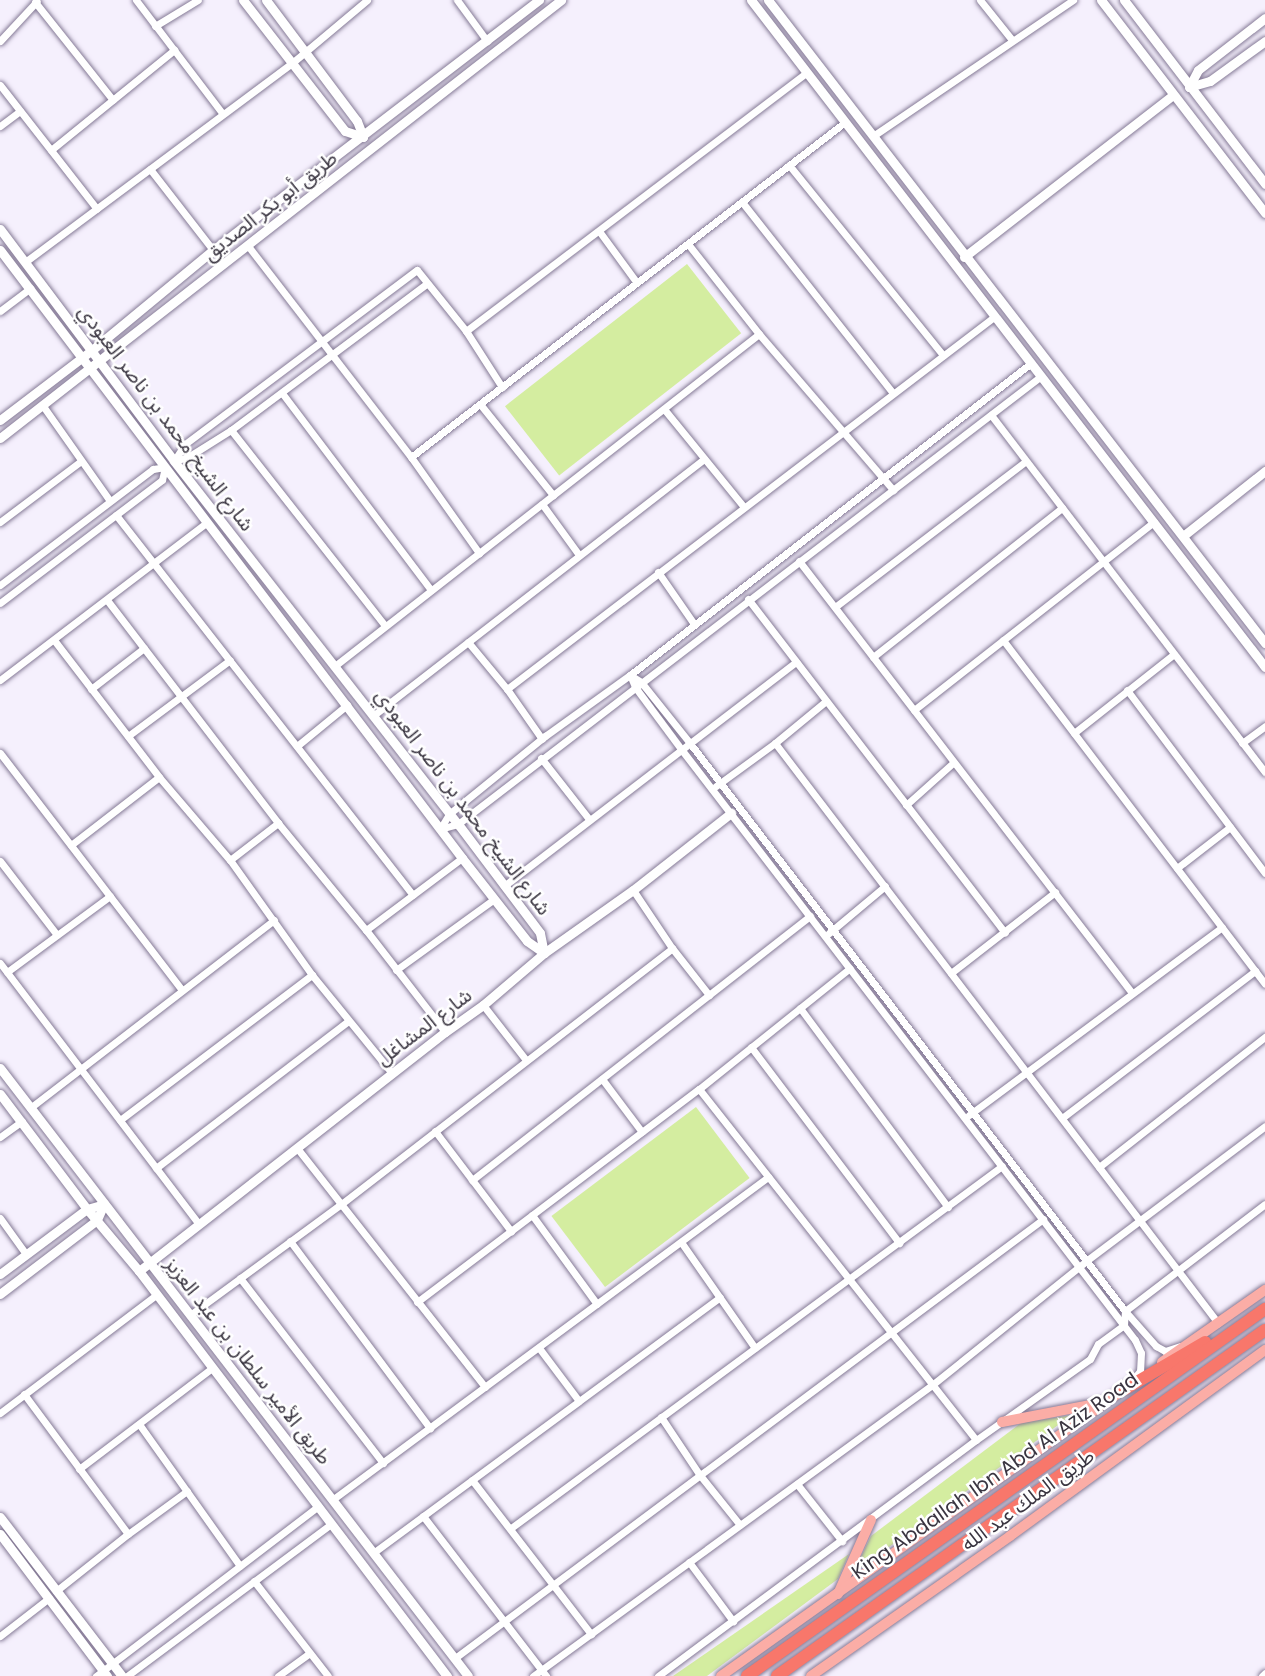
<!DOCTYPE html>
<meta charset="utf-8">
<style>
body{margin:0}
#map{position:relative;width:1265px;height:1676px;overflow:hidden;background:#f5f0fd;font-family:Poppins,"Noto Sans Arabic",sans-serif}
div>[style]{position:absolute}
.green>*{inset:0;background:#d4eda0;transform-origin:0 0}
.roads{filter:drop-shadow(0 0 2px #857a96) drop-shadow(0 0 2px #857a96)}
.street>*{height:7px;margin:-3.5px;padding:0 3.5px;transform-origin:3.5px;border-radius:3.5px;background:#fff}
.secondary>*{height:9px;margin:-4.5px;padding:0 4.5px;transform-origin:4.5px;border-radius:4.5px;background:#fff}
.primary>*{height:10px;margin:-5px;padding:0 5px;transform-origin:5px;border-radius:5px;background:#fbada6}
.highway>*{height:12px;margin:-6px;padding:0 6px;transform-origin:6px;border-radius:6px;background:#f8776b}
span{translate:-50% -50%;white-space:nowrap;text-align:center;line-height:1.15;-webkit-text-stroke:5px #fff;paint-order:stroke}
.street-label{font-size:20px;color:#3a3541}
</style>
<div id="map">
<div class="green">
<i style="left:687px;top:264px;width:88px;height:231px;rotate:52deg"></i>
<i style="left:696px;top:1107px;width:89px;height:181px;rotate:53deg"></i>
<i style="clip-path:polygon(1072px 1415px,853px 1573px,871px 1536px,1021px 1423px)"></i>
<i style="clip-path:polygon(849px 1554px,838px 1579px,707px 1676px,673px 1676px)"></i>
</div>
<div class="roads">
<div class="street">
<i style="left:136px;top:0;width:143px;rotate:52.7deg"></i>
<i style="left:457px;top:0;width:51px;rotate:53.8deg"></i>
<i style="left:980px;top:0;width:51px;rotate:51.3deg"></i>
<i style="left:35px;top:2px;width:125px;rotate:51.5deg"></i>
<i style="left:155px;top:26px;width:50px;rotate:-31.2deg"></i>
<i style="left:0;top:41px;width:54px;rotate:-47.2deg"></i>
<i style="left:0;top:85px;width:157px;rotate:52deg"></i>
<i style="left:0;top:126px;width:25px;rotate:-37deg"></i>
<i style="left:873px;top:136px;width:242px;rotate:-34.2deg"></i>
<i style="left:51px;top:150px;width:159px;rotate:-39.1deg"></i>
<i style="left:789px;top:165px;width:245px;rotate:51deg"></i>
<i style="left:150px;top:169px;width:103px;rotate:52.1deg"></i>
<i style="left:742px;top:202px;width:242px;rotate:51.7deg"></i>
<i style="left:599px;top:231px;width:64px;rotate:53.8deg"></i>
<i style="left:688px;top:244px;width:115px;rotate:51.7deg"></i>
<i style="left:759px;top:334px;width:206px;rotate:49.3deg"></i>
<i style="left:248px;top:246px;width:267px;rotate:52.3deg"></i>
<i style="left:411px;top:457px;width:118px;rotate:54.7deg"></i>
<i style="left:25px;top:262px;width:333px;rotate:-36.7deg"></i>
<i style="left:292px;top:63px;width:98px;rotate:-40deg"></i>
<i style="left:0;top:311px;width:38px;rotate:-37deg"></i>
<i style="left:466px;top:331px;width:427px;rotate:-37.2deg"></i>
<i style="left:282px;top:393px;width:247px;rotate:52.9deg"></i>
<i style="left:480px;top:404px;width:117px;rotate:51.3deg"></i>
<i style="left:43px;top:406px;width:116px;rotate:54.8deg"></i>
<i style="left:664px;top:409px;width:125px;rotate:50.8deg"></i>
<i style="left:991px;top:415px;width:450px;rotate:52.5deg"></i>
<i style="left:231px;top:430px;width:249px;rotate:51.8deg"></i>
<i style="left:411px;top:457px;width:548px;rotate:-37.66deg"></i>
<i style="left:174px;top:461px;width:20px;rotate:-57deg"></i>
<i style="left:185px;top:444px;width:290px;rotate:-36.9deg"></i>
<i style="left:417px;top:270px;width:78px;rotate:51.2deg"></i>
<i style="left:466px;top:331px;width:67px;rotate:57.3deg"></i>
<i style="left:174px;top:461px;width:15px;rotate:-16deg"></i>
<i style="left:188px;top:457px;width:51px;rotate:-32.1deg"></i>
<i style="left:231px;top:430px;width:244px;rotate:-36.8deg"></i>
<i style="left:542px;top:504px;width:63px;rotate:54deg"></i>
<i style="left:116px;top:515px;width:482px;rotate:52deg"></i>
<i style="left:0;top:522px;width:101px;rotate:-37deg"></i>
<i style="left:799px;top:561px;width:545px;rotate:52.37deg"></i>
<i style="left:658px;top:572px;width:63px;rotate:55.3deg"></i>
<i style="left:0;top:585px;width:192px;rotate:-37.2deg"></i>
<i style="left:153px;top:469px;width:12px;rotate:-9deg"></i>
<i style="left:165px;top:467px;width:13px;rotate:103deg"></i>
<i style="left:162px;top:480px;width:203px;rotate:142.8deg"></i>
<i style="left:748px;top:599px;width:421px;rotate:52.4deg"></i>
<i style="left:107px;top:600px;width:281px;rotate:52.5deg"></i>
<i style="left:278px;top:823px;width:139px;rotate:50.6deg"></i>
<i style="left:366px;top:930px;width:129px;rotate:52.2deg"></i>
<i style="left:835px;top:607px;width:240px;rotate:-37.4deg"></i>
<i style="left:54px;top:640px;width:173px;rotate:52.5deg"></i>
<i style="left:159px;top:777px;width:109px;rotate:49.5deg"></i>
<i style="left:230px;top:860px;width:141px;rotate:54.5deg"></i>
<i style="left:312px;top:975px;width:127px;rotate:50.8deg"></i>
<i style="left:1003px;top:640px;width:432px;rotate:52.7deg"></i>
<i style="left:468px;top:642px;width:61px;rotate:50.3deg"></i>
<i style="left:507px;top:689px;width:61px;rotate:55deg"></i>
<i style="left:873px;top:657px;width:241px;rotate:-38.3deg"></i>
<i style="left:336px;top:665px;width:537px;rotate:-38.04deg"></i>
<i style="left:630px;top:675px;width:13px;rotate:32deg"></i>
<i style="left:641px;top:682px;width:77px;rotate:51.3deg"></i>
<i style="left:689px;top:742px;width:717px;rotate:52.54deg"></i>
<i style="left:1125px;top:1311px;width:47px;rotate:48.5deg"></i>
<i style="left:1156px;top:1346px;width:10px;rotate:29deg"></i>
<i style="left:1165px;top:1351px;width:16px;rotate:-18deg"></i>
<i style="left:630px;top:675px;width:13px;rotate:67deg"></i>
<i style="left:635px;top:687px;width:77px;rotate:53.4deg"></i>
<i style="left:681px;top:749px;width:745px;rotate:52.47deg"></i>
<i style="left:1135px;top:1340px;width:14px;rotate:65deg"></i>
<i style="left:1141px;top:1353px;width:18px;rotate:93deg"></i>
<i style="left:1140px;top:1371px;width:14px;rotate:129deg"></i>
<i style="left:0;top:680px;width:259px;rotate:-37.3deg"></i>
<i style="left:91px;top:689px;width:67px;rotate:-37.7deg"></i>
<i style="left:507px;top:689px;width:614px;rotate:-37.39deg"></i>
<i style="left:1127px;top:690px;width:229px;rotate:53deg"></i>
<i style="left:914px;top:710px;width:305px;rotate:-38.1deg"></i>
<i style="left:374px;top:715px;width:418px;rotate:-37.8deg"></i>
<i style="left:1074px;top:733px;width:127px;rotate:-38.3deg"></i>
<i style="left:128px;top:736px;width:127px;rotate:-36.7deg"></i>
<i style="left:775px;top:743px;width:730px;rotate:52.63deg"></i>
<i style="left:1242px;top:743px;width:29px;rotate:-36deg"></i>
<i style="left:297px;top:746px;width:65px;rotate:-39.4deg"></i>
<i style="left:0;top:753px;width:299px;rotate:52.5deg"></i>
<i style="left:541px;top:758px;width:78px;rotate:51.8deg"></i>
<i style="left:716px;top:786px;width:73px;rotate:-36.1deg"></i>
<i style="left:775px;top:743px;width:66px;rotate:-39.5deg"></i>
<i style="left:906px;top:805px;width:64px;rotate:-41.9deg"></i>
<i style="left:440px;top:829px;width:19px;rotate:-16deg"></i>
<i style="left:458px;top:824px;width:735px;rotate:-37.54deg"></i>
<i style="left:440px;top:829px;width:17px;rotate:-59deg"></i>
<i style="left:449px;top:814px;width:124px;rotate:-39.1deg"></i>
<i style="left:545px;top:736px;width:105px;rotate:-35.7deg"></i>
<i style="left:630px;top:675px;width:508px;rotate:-37.88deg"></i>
<i style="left:71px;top:845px;width:111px;rotate:-37.7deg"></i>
<i style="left:230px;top:860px;width:61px;rotate:-37.6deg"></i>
<i style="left:0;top:861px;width:93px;rotate:52.4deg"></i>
<i style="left:1177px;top:868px;width:67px;rotate:-37.7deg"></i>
<i style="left:504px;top:886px;width:368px;rotate:-37.5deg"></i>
<i style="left:633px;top:890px;width:70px;rotate:56.1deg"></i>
<i style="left:672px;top:948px;width:60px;rotate:51.8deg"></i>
<i style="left:366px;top:930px;width:120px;rotate:-36.9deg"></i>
<i style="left:829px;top:933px;width:73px;rotate:-40deg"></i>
<i style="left:0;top:963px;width:327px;rotate:52.7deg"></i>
<i style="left:396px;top:970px;width:121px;rotate:-35.9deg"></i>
<i style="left:7px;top:972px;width:128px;rotate:-36.4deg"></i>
<i style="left:951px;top:973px;width:132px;rotate:-37.9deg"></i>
<i style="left:483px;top:1005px;width:70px;rotate:52deg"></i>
<i style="left:800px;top:1008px;width:248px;rotate:53.4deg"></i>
<i style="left:751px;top:1047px;width:246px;rotate:52.9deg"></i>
<i style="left:602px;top:1079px;width:66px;rotate:53deg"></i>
<i style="left:699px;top:1089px;width:447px;rotate:51.7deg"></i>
<i style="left:30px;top:1108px;width:308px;rotate:-37.6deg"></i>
<i style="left:969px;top:1115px;width:315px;rotate:-36.6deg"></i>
<i style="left:1062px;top:1118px;width:243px;rotate:-37.3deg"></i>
<i style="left:120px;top:1120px;width:241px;rotate:-37.1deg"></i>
<i style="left:435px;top:1131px;width:126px;rotate:52.8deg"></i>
<i style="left:0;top:1137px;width:27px;rotate:-36deg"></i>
<i style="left:297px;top:1148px;width:304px;rotate:51.8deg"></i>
<i style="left:1099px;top:1167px;width:211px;rotate:-38.1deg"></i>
<i style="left:156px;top:1168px;width:242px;rotate:-37.4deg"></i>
<i style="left:472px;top:1180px;width:429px;rotate:-38deg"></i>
<i style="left:532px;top:1215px;width:110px;rotate:53.9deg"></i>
<i style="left:0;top:1218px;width:44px;rotate:54.2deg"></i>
<i style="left:290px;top:1241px;width:234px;rotate:53.2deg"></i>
<i style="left:681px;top:1242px;width:129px;rotate:55.1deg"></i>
<i style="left:240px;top:1278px;width:234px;rotate:52.3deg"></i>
<i style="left:417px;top:1302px;width:353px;rotate:-37.1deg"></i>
<i style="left:699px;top:1089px;width:193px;rotate:-38.7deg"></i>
<i style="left:190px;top:1315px;width:186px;rotate:-36.3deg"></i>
<i style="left:340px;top:1205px;width:420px;rotate:-37.7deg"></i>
<i style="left:539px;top:1348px;width:66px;rotate:53deg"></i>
<i style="left:24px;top:1394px;width:174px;rotate:53.4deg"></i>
<i style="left:0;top:1413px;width:196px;rotate:-37.1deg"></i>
<i style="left:661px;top:1417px;width:69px;rotate:56.3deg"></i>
<i style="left:699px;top:1474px;width:65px;rotate:51.2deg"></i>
<i style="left:139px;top:1424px;width:174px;rotate:54.6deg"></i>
<i style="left:79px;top:1469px;width:167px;rotate:-37.2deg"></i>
<i style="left:472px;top:1480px;width:195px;rotate:52.3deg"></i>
<i style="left:797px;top:1484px;width:73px;rotate:51.7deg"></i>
<i style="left:332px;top:1500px;width:543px;rotate:-36.53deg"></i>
<i style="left:423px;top:1516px;width:202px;rotate:52.4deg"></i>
<i style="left:511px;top:1528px;width:610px;rotate:-36.4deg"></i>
<i style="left:373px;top:1553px;width:431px;rotate:-36.4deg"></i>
<i style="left:689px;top:1562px;width:74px;rotate:53.3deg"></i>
<i style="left:254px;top:1581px;width:120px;rotate:52.1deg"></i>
<i style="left:56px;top:1591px;width:92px;rotate:-38.4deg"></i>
<i style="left:128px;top:1534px;width:73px;rotate:-36.1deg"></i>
<i style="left:0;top:1636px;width:62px;rotate:-37.8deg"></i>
<i style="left:455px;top:1658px;width:734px;rotate:-36.74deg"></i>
<i style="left:96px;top:1676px;width:280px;rotate:-37.4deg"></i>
<i style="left:127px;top:1676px;width:254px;rotate:-36.7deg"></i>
<i style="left:278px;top:1676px;width:39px;rotate:-36deg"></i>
<i style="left:533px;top:1676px;width:494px;rotate:-36.1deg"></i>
<i style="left:932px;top:1385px;width:198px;rotate:-38.8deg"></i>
<i style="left:1086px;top:1261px;width:224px;rotate:-37deg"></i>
<i style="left:658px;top:1676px;width:396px;rotate:-36.6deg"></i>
<i style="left:976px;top:1440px;width:140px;rotate:-35.4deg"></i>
<i style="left:1090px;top:1359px;width:17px;rotate:-62deg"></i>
<i style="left:1098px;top:1344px;width:32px;rotate:-36deg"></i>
<i style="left:1124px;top:1325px;width:14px;rotate:-86deg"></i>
<i style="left:1125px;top:1311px;width:176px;rotate:-37.4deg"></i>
<i style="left:1262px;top:1676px;width:4px;rotate:-45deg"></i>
</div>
<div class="secondary">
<i style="left:243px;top:0;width:166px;rotate:52.1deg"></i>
<i style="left:345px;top:131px;width:19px;rotate:18deg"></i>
<i style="left:266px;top:0;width:151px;rotate:53.1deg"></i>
<i style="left:357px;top:121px;width:17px;rotate:69deg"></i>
<i style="left:751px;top:0;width:842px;rotate:52.38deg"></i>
<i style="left:768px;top:0;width:813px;rotate:52.3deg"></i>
<i style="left:1101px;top:0;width:269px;rotate:52.4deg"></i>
<i style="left:1124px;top:0;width:232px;rotate:52.5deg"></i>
<i style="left:1189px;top:87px;width:19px;rotate:-62deg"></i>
<i style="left:1198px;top:70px;width:85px;rotate:-37.8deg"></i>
<i style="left:1189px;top:87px;width:22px;rotate:-16deg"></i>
<i style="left:1210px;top:81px;width:68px;rotate:-36deg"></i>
<i style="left:0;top:229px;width:290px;rotate:53.1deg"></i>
<i style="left:174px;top:461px;width:461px;rotate:52deg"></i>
<i style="left:458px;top:824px;width:136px;rotate:53deg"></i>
<i style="left:540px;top:933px;width:20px;rotate:79deg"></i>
<i style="left:0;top:250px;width:764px;rotate:52.77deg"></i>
<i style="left:462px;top:858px;width:105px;rotate:51.9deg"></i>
<i style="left:527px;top:941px;width:21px;rotate:35deg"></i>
<i style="left:964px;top:257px;width:264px;rotate:-37.8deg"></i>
<i style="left:0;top:420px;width:116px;rotate:-37.3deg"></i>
<i style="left:92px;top:350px;width:157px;rotate:-39.6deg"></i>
<i style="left:213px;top:250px;width:411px;rotate:-37.5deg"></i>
<i style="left:0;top:438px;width:712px;rotate:-37.98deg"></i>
<i style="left:1183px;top:536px;width:105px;rotate:-38.4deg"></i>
<i style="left:0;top:1068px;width:767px;rotate:52.41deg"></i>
<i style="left:0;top:1094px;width:144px;rotate:52.9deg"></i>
<i style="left:87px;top:1209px;width:81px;rotate:50deg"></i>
<i style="left:139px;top:1271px;width:509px;rotate:52.75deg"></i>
<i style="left:139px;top:1271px;width:388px;rotate:-38deg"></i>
<i style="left:445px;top:1032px;width:47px;rotate:-35.4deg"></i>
<i style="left:483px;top:1005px;width:80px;rotate:-40.4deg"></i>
<i style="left:544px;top:953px;width:109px;rotate:-35.3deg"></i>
<i style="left:633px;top:890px;width:125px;rotate:-38.2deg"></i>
<i style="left:0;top:1274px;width:109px;rotate:-36.8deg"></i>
<i style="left:87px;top:1209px;width:18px;rotate:-16deg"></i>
<i style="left:104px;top:1204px;width:17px;rotate:114deg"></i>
<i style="left:97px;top:1220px;width:122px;rotate:142.7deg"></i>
<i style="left:0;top:1517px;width:200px;rotate:52.5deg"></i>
<i style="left:0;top:1534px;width:178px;rotate:53deg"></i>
</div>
<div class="primary">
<i style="left:1162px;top:1362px;width:126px;rotate:-35deg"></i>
<i style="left:1002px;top:1422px;width:106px;rotate:-10.9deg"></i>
<i style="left:838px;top:1594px;width:81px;rotate:-66deg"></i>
<i style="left:721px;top:1676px;width:502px;rotate:-35.43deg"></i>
<i style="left:811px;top:1676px;width:243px;rotate:-35.1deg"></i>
<i style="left:1010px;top:1536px;width:316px;rotate:-36.1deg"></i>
</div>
<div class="highway">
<i style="left:1125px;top:1389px;width:93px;rotate:-30.4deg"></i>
<i style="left:747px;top:1676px;width:635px;rotate:-35.32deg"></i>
<i style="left:777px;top:1676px;width:598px;rotate:-35.34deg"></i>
</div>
</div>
<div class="street-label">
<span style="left:270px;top:206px;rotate:-38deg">طريق أبو بكر الصديق</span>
<span style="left:166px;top:418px;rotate:53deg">شارع الشيخ محمد بن ناصر العبودي</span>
<span style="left:463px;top:802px;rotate:53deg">شارع الشيخ محمد بن ناصر العبودي</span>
<span style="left:424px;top:1027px;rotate:-37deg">شارع المشاغل</span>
<span style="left:248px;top:1361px;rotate:52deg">طريق الأمير سلطان بن عبد العزيز</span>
<span style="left:995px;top:1476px;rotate:-35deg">King Abdallah Ibn Abd Al Aziz Road</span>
<span style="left:1028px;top:1500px;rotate:-36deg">طريق الملك عبد الله</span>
</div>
</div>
